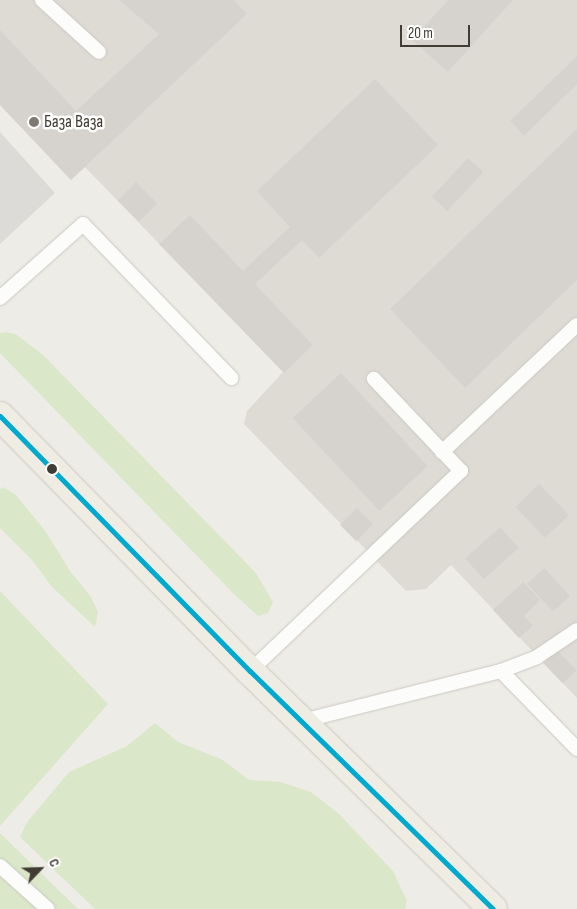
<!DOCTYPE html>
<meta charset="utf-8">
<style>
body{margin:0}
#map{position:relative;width:577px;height:909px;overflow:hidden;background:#eeece7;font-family:"Sofia Sans Condensed",sans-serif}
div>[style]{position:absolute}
.industrial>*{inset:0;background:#dedbd5}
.green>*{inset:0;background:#dae7c8}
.parking>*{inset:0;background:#dddbd7}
.building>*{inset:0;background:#d6d3ce;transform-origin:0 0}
.roads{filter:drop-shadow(0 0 1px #cac8c3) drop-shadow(0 0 1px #cac8c3)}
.lane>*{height:14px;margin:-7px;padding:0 7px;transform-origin:7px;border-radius:7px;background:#fcfcfb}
.primary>*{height:28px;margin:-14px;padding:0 14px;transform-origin:14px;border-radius:14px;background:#efece3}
.bus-1>*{height:5px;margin:-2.5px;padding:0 2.5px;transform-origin:2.5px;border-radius:2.5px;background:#00a9ce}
.dots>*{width:14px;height:14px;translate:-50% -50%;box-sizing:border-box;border:2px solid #fff;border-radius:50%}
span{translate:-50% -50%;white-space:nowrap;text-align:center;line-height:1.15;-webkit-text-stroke:5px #fff;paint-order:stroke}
.poi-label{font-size:18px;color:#423d34}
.left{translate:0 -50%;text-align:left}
.north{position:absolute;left:15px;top:844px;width:50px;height:50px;-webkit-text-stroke:4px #fff;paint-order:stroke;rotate:66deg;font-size:14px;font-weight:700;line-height:20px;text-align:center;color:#423d34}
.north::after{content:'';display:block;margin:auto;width:18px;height:22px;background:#423d34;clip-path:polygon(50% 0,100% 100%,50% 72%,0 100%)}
.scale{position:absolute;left:400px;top:25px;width:70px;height:22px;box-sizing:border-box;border:2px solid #423d34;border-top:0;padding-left:6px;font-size:15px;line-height:18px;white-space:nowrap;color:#423d34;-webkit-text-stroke:4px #fff;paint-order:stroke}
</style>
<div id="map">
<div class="industrial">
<i style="clip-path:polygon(0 0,577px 0,577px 698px,451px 565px,426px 589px,406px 591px,244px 424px,247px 411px,283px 372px,85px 167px,71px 180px,0 105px)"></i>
</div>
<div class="green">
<i style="clip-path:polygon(7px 332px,17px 335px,43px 355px,256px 573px,273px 602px,268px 613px,258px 616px,234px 594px,0 353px,0 333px)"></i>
<i style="clip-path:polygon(3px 487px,16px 495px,46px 532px,70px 571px,91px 597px,98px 612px,95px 627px,51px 586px,33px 561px,0 528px,0 489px)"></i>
<i style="clip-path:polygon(0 591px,108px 704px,0 826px)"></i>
<i style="clip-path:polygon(155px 723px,178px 742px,223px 760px,249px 780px,281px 782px,311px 792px,338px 813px,393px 871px,407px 901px,405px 909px,95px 909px,20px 837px,27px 822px,69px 772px,127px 746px)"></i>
<i style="clip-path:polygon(0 833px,78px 909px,0 909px)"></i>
</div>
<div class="parking">
<i style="clip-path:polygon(0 132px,55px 193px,0 244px)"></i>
</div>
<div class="building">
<i style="clip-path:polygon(119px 0,234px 0,247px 14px,71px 180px,0 105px,0 30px,76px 111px,159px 34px)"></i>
<i style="clip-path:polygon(448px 0,513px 0,448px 72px,412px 40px)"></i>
<i style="clip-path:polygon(577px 56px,577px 84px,524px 136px,510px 121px)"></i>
<i style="clip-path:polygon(375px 79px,438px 145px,319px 258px,302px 240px,255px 284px,313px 345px,284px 373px,159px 244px,190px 215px,243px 271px,290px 227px,257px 191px)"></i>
<i style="clip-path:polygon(577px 129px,577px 280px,465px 388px,390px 309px)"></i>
<i style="left:468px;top:158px;width:21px;height:53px;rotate:43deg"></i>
<i style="left:136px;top:182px;width:30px;height:26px;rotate:45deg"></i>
<i style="left:341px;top:373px;width:127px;height:66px;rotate:47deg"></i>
<i style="left:539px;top:484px;width:43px;height:33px;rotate:46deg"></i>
<i style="left:357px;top:508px;width:23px;height:24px;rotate:45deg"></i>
<i style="left:500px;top:527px;width:28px;height:47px;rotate:48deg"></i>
<i style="left:544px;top:568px;width:38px;height:23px;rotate:47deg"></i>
<i style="clip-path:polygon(523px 582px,540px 600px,524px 616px,533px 626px,519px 638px,493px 610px)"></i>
<i style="left:557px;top:650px;width:28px;height:19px;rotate:46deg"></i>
</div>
<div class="roads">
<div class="lane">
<i style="left:42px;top:0;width:77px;rotate:42.4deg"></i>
<i style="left:0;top:298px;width:111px;rotate:-41.7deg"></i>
<i style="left:83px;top:224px;width:214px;rotate:46.1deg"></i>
<i style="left:442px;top:452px;width:185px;rotate:-43.3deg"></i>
<i style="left:250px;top:671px;width:291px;rotate:-43.5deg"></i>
<i style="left:461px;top:471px;width:127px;rotate:-133.4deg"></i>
<i style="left:501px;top:671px;width:109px;rotate:45.7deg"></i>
<i style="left:302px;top:721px;width:205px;rotate:-14.1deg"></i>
<i style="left:501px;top:671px;width:39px;rotate:-21deg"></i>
<i style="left:537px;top:657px;width:48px;rotate:-34deg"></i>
<i style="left:0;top:866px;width:64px;rotate:41.9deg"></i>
</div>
<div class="primary">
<i style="left:0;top:416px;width:357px;rotate:45.6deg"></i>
<i style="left:250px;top:671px;width:340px;rotate:44.4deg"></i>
</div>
</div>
<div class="bus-1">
<i style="left:0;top:416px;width:357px;rotate:45.6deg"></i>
<i style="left:250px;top:671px;width:340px;rotate:44.4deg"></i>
</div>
<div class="dots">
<i style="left:34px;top:122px;background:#7e7a73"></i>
<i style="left:52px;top:469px;background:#423d34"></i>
</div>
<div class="poi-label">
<span class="left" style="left:44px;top:122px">База Ваза</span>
</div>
<div class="north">С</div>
<div class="scale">20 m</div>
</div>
